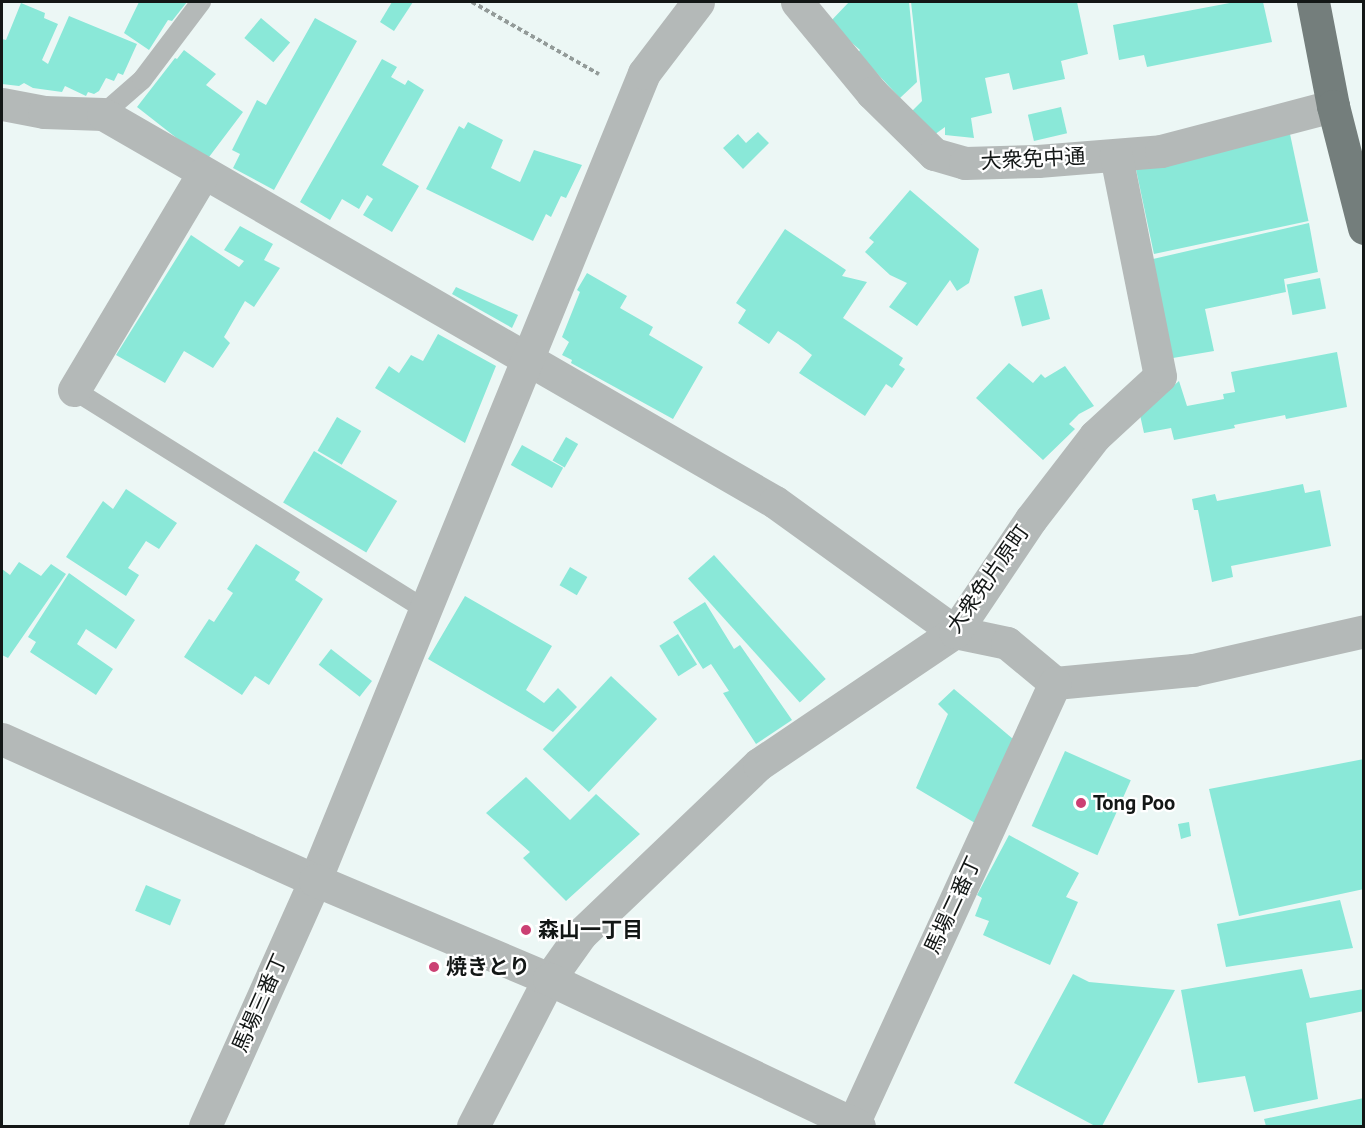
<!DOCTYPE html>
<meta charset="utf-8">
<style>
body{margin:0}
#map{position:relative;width:1365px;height:1128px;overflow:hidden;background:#ecf7f5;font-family:"PT Sans","Noto Sans JP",sans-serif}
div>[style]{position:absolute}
.building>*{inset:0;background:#8ae8d8;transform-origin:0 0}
.path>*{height:4px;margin-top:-2px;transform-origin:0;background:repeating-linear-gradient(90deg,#939b99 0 4.5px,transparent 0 7.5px)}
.service>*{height:20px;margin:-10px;padding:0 10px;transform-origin:10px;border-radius:10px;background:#b4b9b8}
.minor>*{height:33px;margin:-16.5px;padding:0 16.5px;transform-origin:16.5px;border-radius:16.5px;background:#b4b9b8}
.tertiary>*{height:33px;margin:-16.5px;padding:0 16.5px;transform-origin:16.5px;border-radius:16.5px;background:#b4b9b8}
.trunk>*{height:33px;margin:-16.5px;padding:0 16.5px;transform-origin:16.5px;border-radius:16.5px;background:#747e7c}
.dots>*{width:16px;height:16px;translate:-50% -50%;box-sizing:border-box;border:3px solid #fff;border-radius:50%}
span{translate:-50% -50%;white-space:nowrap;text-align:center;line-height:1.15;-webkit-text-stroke:4.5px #fff;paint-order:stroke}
.street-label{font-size:21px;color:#131716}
.poi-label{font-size:21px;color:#131716;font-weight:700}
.left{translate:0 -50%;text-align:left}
.frame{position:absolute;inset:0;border:3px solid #131716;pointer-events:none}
</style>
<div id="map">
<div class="building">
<i style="clip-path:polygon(139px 2px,187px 2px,172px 21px,168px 20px,149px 50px,124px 33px)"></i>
<i style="clip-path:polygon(392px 2px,413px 2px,394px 31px,380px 22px)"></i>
<i style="clip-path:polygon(849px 2px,909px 2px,917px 82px,900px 98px,858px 53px,860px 50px,829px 23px)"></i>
<i style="clip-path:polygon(911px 2px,1077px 2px,1088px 54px,1061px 61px,1065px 79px,1013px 90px,1009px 73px,985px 78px,992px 113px,971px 118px,974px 138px,945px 135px,945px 127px,934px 135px,911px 112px,922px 101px)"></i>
<i style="clip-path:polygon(1235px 2px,1263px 2px,1272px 42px,1147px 67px,1144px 55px,1119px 60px,1113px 25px)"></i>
<i style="clip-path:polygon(21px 3px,45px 13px,44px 18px,58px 24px,42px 60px,48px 64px,69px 16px,137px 44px,123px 75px,118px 73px,114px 81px,106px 78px,99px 91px,94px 94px,88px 92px,86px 96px,65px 86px,62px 92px,33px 88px,24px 83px,19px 86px,2px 84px,2px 39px,6px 40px)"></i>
<i style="left:261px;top:18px;width:38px;height:26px;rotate:40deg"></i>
<i style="clip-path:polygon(315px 18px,357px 41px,274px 190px,233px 168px,240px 154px,232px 150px,257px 100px,266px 105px)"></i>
<i style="clip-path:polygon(184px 50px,216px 74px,206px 85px,243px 112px,206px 161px,137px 107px,175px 58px,177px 59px)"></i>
<i style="clip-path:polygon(382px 59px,397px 67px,391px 77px,405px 85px,408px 80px,424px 90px,382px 165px,419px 186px,392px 232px,363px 215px,373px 199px,367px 195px,359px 209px,342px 199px,330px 220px,300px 202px)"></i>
<i style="left:1061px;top:107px;width:27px;height:34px;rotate:77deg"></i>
<i style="clip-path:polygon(468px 122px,503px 140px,491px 168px,520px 182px,534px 150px,582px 165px,566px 198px,561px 196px,551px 217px,546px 214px,533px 241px,426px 189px,459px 126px,464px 129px)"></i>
<i style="clip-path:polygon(758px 132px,769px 143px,743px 169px,723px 148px,738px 134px,746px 143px)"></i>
<i style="left:1290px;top:134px;width:89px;height:158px;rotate:78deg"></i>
<i style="clip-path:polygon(910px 190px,979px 249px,969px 283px,957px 291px,950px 280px,917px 326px,889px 307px,907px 283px,890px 275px,865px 252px,874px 242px,869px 238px)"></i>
<i style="clip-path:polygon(1309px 223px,1318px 272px,1284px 279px,1286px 292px,1205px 309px,1214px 351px,1173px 358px,1153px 259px)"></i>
<i style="clip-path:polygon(240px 226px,273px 244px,264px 260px,280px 268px,254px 307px,245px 301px,224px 337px,230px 343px,213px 368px,184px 351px,165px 383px,116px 355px,191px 235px,239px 267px,244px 261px,224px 250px)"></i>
<i style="clip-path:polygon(785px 229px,846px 270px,842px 276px,867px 282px,843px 318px,903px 358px,899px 365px,905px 369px,892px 388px,886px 384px,865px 416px,799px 373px,812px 355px,798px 344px,778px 331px,769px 344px,738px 323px,746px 310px,736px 303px)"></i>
<i style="clip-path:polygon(587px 273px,627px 296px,620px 308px,653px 327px,649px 335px,703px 367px,673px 419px,571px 363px,572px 360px,562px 355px,569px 342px,562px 337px,580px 292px,577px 290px)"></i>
<i style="left:1320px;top:278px;width:31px;height:34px;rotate:79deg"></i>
<i style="clip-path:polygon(456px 287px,518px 315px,512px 328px,452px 294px)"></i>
<i style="left:1042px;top:289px;width:31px;height:29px;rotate:75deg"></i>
<i style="clip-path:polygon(438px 334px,496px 366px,465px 443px,375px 388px,389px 366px,399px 373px,411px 355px,423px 361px)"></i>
<i style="clip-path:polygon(1337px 352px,1347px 407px,1286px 419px,1285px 415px,1234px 425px,1235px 428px,1174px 440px,1171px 428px,1144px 433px,1140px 415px,1179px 381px,1187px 406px,1224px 399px,1223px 394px,1235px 392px,1231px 372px)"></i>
<i style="clip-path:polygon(1009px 363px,1033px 383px,1041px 374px,1045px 378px,1065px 366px,1094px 406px,1079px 414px,1069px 424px,1075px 429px,1043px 460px,976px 398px)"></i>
<i style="left:337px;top:417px;width:28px;height:39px;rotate:30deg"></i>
<i style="left:566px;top:437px;width:14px;height:27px;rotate:30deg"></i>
<i style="left:522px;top:445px;width:47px;height:23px;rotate:29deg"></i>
<i style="left:314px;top:451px;width:97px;height:60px;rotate:31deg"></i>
<i style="clip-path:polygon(1303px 484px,1305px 493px,1320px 490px,1331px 546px,1231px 566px,1233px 577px,1212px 582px,1198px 510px,1194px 510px,1192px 499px,1215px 494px,1217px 501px)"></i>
<i style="clip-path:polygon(126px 489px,177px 523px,159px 549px,146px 541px,128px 568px,139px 575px,126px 596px,66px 557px,103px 501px,113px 509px)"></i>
<i style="clip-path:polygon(256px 544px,300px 572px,295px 580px,323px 599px,269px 685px,255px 676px,242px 695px,184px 657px,209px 619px,214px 622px,233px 593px,227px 589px)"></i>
<i style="left:714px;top:555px;width:167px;height:35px;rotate:48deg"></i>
<i style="clip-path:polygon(19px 562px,41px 576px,51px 564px,66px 574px,8px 658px,2px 655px,2px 569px,10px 575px)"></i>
<i style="left:570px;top:567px;width:20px;height:21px;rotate:30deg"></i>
<i style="clip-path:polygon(69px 573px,135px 620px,116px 649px,86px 629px,77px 644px,113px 669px,96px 695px,30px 652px,36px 642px,28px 637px)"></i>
<i style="clip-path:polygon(465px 596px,552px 646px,526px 690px,544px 703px,558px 688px,577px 707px,553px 732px,428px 659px)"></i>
<i style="clip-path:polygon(705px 602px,734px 649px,740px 645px,792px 720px,756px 744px,723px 693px,729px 691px,711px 664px,703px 669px,673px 622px)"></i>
<i style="left:678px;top:634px;width:36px;height:22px;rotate:58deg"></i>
<i style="left:331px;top:649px;width:52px;height:20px;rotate:38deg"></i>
<i style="left:611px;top:676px;width:63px;height:100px;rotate:43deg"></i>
<i style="clip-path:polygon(954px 689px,1013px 739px,975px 823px,916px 788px,948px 714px,938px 704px)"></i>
<i style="left:1065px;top:751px;width:72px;height:82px;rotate:24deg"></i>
<i style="clip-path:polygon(1364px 759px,1364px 889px,1239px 916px,1209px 789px)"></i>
<i style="clip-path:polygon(526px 777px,570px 820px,596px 794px,640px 834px,566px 901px,523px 858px,530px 852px,486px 813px)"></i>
<i style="clip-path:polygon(1189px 822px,1191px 836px,1181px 839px,1178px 824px)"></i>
<i style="clip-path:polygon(1009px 835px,1079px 873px,1066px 897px,1078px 902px,1050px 965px,983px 935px,989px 921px,975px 916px,982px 898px,977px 895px)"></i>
<i style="left:146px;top:885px;width:38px;height:28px;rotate:23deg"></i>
<i style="clip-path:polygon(1340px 900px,1353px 948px,1226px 967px,1217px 924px)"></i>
<i style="clip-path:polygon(1302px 969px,1310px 998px,1364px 989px,1364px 1011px,1306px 1023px,1318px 1099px,1254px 1112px,1245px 1076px,1198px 1083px,1181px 990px)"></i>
<i style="clip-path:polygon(1073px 974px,1089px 982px,1175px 990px,1102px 1126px,1095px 1126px,1014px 1083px)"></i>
<i style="clip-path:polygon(1364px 1098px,1364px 1126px,1266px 1126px,1264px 1119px)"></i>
</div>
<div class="path">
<i style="left:472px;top:2px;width:146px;rotate:29.6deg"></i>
</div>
<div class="service">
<i style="left:103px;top:114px;width:52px;rotate:-41.1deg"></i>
<i style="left:142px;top:80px;width:98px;rotate:-52.9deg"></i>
<i style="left:74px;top:390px;width:413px;rotate:32deg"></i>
</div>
<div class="minor">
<i style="left:797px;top:2px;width:118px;rotate:50.5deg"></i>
<i style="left:872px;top:93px;width:87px;rotate:44.5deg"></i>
<i style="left:934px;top:154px;width:32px;rotate:16deg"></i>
<i style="left:965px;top:163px;width:73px;rotate:-1.6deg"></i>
<i style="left:1038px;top:161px;width:123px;rotate:-4.6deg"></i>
<i style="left:1161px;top:151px;width:178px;rotate:-14.7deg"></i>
<i style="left:2px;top:104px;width:43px;rotate:10.8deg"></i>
<i style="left:44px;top:112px;width:59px;rotate:1.9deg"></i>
<i style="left:103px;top:114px;width:776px;rotate:30deg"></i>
<i style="left:775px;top:502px;width:222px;rotate:35.8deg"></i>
<i style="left:955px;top:632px;width:53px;rotate:11.9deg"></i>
<i style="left:1007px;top:643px;width:62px;rotate:39.8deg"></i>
<i style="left:1055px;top:683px;width:139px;rotate:-5.4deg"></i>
<i style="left:1193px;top:670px;width:175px;rotate:-12.8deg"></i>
<i style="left:74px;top:390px;width:252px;rotate:-59.2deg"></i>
<i style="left:205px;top:1126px;width:269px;rotate:-65.9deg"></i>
<i style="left:315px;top:880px;width:871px;rotate:-67.82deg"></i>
<i style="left:644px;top:73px;width:89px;rotate:-52.7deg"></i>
<i style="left:473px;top:1126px;width:165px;rotate:-62.7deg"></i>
<i style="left:549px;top:979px;width:55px;rotate:-54.6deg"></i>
<i style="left:581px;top:934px;width:246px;rotate:-43.7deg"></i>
<i style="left:759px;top:764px;width:236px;rotate:-34deg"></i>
<i style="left:955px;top:632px;width:136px;rotate:-56.1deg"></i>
<i style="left:1031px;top:519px;width:105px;rotate:-52.4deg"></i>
<i style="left:1095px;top:436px;width:88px;rotate:-42.7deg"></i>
<i style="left:1160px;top:376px;width:225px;rotate:-101.3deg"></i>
<i style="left:852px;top:1126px;width:487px;rotate:-65.4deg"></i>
</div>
<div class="tertiary">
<i style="left:2px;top:739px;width:343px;rotate:24.3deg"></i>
<i style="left:315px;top:880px;width:254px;rotate:22.9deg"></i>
<i style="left:549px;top:979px;width:343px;rotate:25.4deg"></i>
</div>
<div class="trunk">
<i style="left:1313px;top:2px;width:106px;rotate:79.1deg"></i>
<i style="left:1333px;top:106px;width:126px;rotate:75.7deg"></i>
</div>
<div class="dots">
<i style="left:1081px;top:803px;background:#cb4073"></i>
<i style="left:526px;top:930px;background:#cb4073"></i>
<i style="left:434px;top:967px;background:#cb4073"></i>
</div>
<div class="street-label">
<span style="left:1033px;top:159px;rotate:-3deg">大衆免中通</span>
<span style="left:988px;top:579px;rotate:-55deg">大衆免片原町</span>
<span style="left:953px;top:905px;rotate:-65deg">馬場二番丁</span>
<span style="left:260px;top:1003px;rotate:-66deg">馬場三番丁</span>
</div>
<div class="poi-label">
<span class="left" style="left:1093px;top:803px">Tong Poo</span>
<span class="left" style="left:538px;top:930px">森山一丁目</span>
<span class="left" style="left:446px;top:967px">焼きとり</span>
</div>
<div class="frame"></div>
</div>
